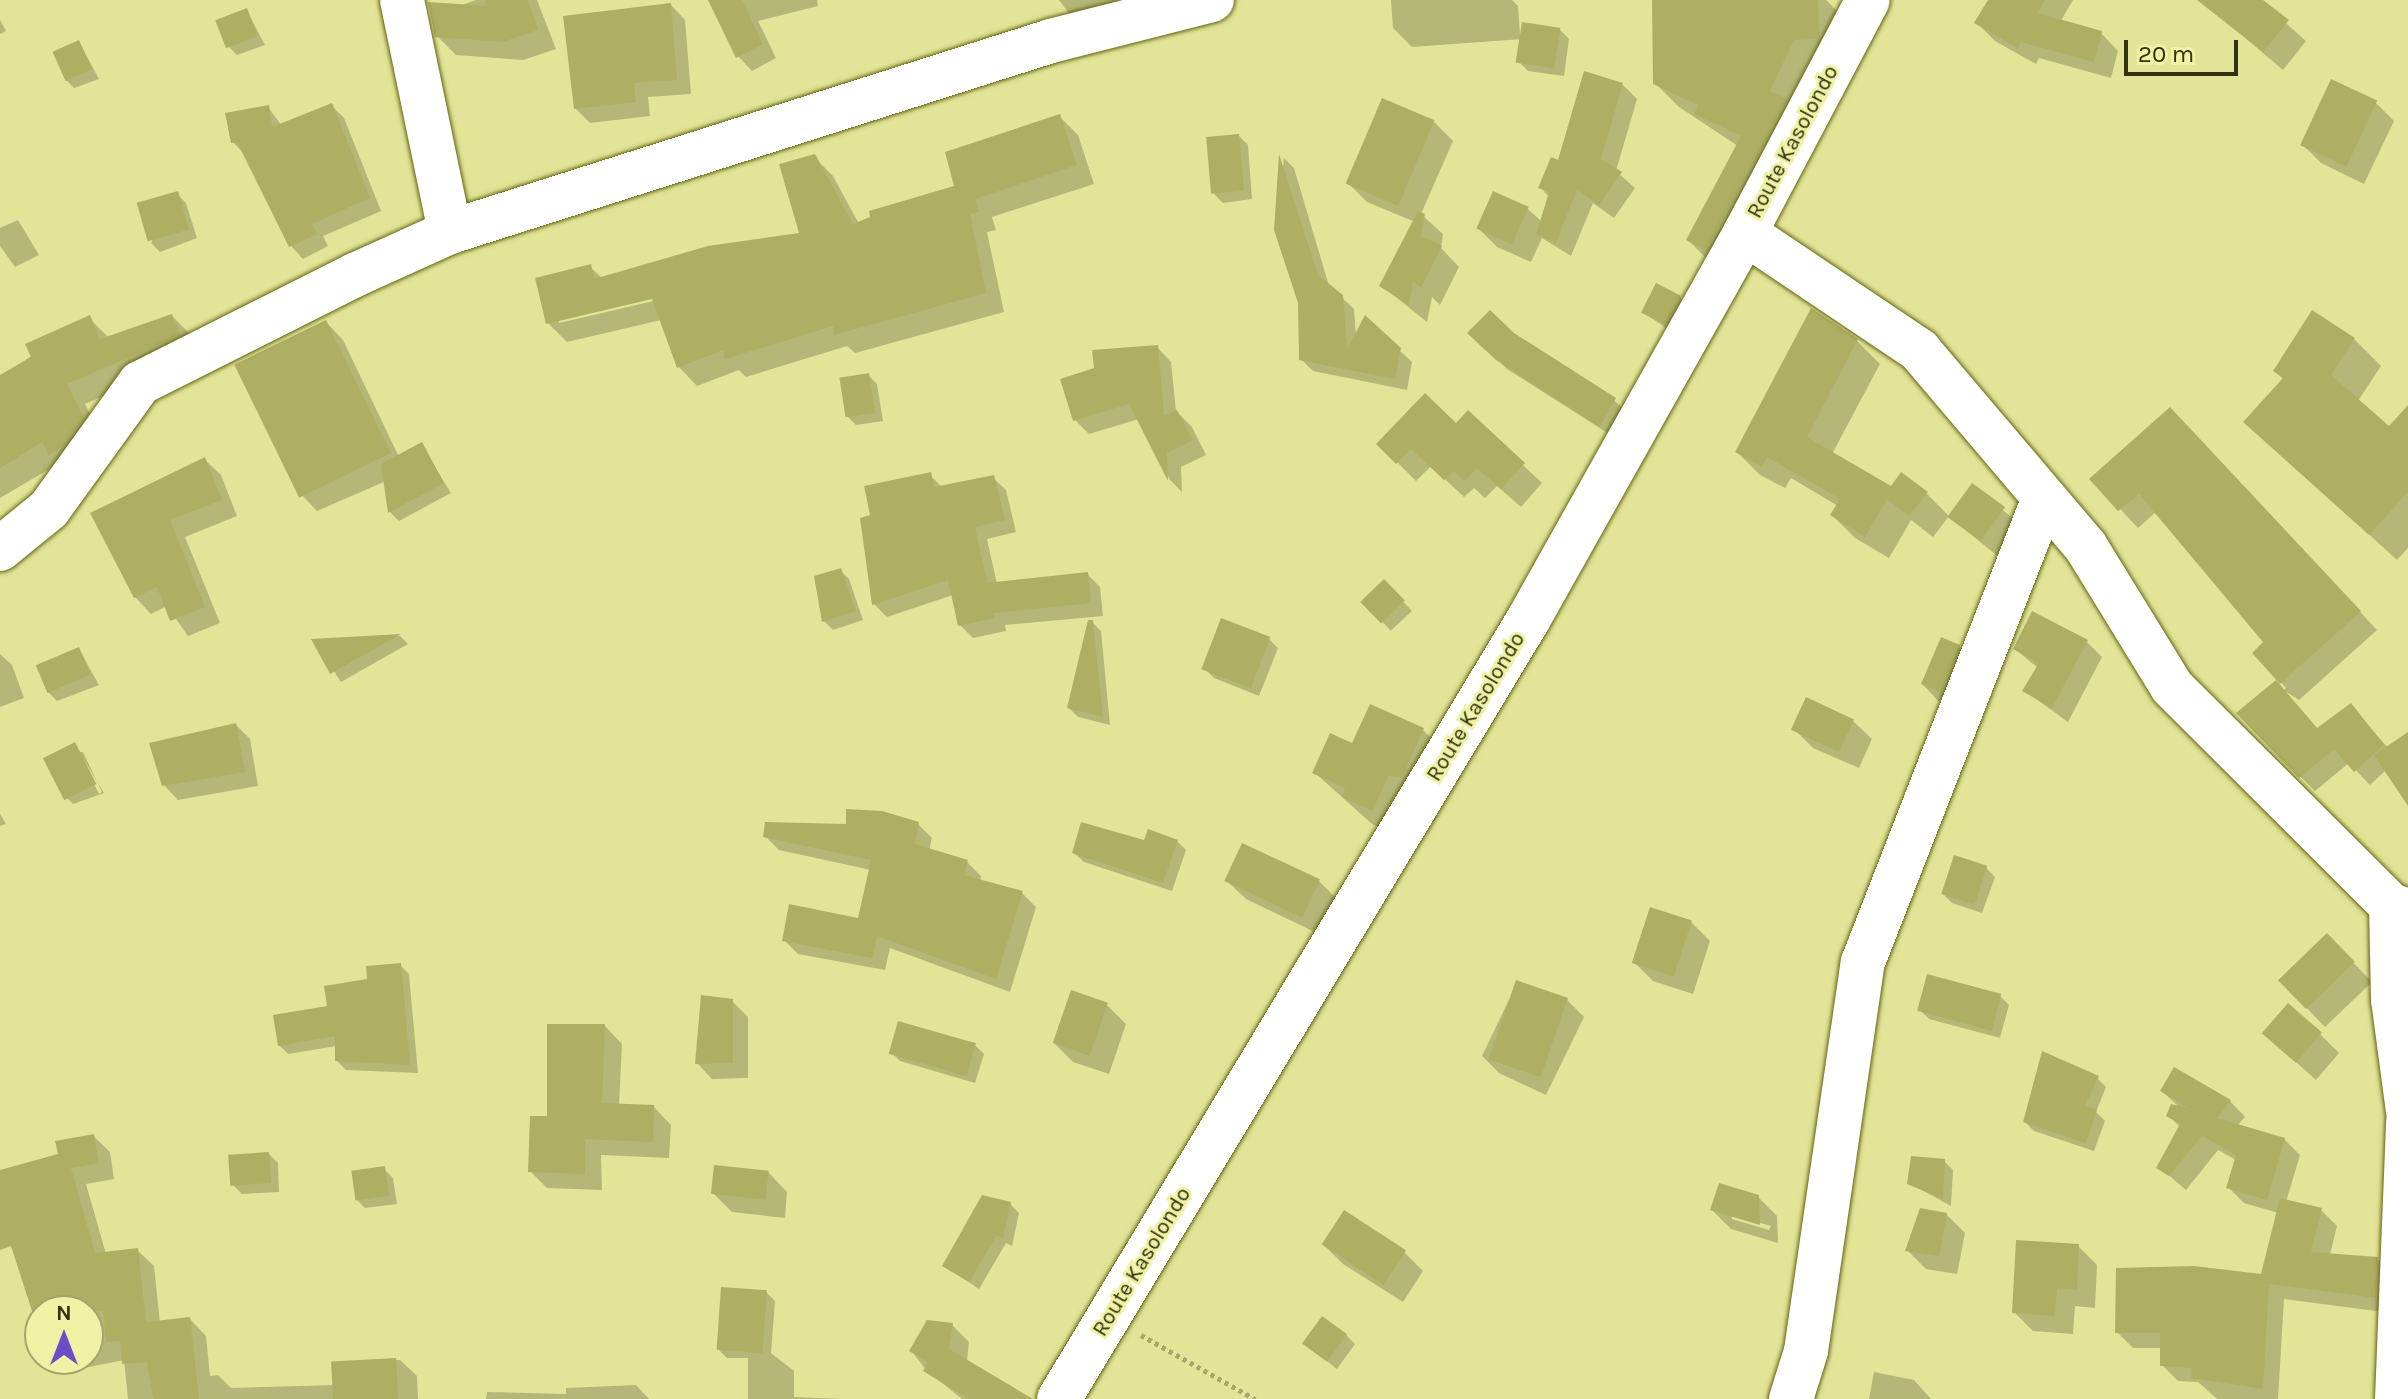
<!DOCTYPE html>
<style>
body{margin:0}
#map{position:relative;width:2408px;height:1399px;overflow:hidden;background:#e2e597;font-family:Karla,sans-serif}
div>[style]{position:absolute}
.shadow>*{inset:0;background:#0003;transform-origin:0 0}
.building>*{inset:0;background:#aeaf63;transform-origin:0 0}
.path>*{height:5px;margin-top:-2.5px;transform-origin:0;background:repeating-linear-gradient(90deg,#a6a86a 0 4px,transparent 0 8px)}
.roads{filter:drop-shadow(0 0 2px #646411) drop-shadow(0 0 2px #646411)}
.minor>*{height:44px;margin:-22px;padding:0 22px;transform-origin:22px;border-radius:22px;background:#fff}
span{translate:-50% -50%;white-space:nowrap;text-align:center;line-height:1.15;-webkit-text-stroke:6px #eff2a4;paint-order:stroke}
.street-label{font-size:22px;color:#313212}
.north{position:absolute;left:24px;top:1295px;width:80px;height:80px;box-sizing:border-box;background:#eff2a4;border:2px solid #a3a56a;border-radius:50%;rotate:0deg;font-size:22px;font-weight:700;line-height:32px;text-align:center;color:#313212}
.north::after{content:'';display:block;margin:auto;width:28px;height:36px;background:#6b4ec7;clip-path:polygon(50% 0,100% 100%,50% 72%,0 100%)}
.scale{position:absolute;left:2124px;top:40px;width:114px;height:36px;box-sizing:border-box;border:4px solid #313212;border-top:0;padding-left:10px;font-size:24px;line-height:28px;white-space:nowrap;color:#313212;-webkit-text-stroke:6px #eff2a4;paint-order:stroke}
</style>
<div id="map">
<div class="shadow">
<i style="clip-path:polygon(476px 0,537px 0,556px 49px,523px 60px,456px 55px,437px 36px,459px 6px)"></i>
<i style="clip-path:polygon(711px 0,817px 0,818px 6px,758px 21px,776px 58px,752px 71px,738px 56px)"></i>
<i style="clip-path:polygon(1059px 0,1135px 0,1080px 28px)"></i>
<i style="clip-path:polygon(1391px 0,1512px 0,1518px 6px,1520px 35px,1560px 30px,1569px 39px,1564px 76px,1528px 71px,1519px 62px,1522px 39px,1412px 47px,1393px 28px)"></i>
<i style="clip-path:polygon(1654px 0,1826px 0,1841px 15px,1711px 263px,1688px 240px,1738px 146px,1679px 107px,1655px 83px)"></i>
<i style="clip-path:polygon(1990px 0,2073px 0,2060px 22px,2101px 33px,2118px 51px,2111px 78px,2039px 58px,2036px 64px,1995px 41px,1977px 23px)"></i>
<i style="clip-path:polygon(2226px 0,2260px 0,2306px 41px,2283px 70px,2216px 13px)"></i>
<i style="clip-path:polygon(671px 5px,685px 20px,691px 94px,648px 97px,650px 116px,590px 123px,575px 108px)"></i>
<i style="clip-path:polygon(247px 11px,265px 45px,237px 55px,228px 46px)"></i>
<i style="clip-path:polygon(0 20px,6px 31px,0 34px)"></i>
<i style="clip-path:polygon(79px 42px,99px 79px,74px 88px,65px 79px)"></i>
<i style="clip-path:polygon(1622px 84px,1637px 99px,1616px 171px,1635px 188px,1614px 218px,1593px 203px,1571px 256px,1542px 238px,1531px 262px,1497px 247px,1478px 228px,1494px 193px,1528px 209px,1542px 222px,1549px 197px,1541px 188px)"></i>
<i style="clip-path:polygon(2375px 102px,2394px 121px,2364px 184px,2321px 163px,2302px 144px)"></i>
<i style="clip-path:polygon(332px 106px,344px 118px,381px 211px,323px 236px,328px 246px,303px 259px,291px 246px,245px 155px,233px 142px,268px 107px,282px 126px)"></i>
<i style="clip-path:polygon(evenodd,1059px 116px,1078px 135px,1094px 184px,992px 217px,996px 230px,987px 232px,1004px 312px,855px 353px,847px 346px,746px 377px,739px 370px,697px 386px,679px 367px,661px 320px,567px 342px,548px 323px,590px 267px,602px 278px,801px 234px,814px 157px,833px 176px,859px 224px,956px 187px,1059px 116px,661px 295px,662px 299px,559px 323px,559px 319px,661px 295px)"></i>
<i style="clip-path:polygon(1434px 122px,1453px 141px,1421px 214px,1443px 234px,1441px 248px,1459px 267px,1440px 305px,1432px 297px,1427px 322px,1382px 286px,1415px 222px,1367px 202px,1348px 183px)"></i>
<i style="clip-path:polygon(1239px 136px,1248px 145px,1252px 199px,1223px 203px,1214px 194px)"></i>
<i style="clip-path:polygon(1284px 158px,1294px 168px,1329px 286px,1354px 309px,1356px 336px,1399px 350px,1412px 362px,1407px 390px,1313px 371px,1301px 359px,1300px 303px,1276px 229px)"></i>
<i style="clip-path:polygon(177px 194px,186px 203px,197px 238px,160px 252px,151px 243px)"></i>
<i style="clip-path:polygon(18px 220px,39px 255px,15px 267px,0 246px,0 228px)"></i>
<i style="clip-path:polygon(1680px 297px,1689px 306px,1674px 333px,1642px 312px)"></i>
<i style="clip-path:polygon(2313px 313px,2354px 339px,2381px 366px,2358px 401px,2389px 429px,2408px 432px,2408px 548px,2397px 560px,2246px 422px,2284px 380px,2275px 371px)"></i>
<i style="clip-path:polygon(172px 316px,191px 335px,198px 354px,85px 404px,102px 438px,0 498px,0 377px,89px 318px,108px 337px)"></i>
<i style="clip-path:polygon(326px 322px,343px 340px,399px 457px,421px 445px,451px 493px,399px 521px,390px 512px,386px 481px,317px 511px,300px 493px)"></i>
<i style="clip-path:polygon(1470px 333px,1513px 334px,1614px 400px,1623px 409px,1609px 434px,1507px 369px)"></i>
<i style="clip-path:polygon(1857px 341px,1880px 364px,1832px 454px,1891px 489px,1926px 493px,1949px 516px,1933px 537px,1911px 520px,1889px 558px,1855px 538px,1832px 515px,1838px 506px,1791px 478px,1785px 488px,1760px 475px,1737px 452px)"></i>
<i style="clip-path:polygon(1157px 347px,1171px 362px,1176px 411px,1192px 427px,1206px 455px,1181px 467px,1182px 492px,1170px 480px,1139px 419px,1089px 434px,1075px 420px)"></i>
<i style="clip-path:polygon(868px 375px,877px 384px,883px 421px,856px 425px,847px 416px)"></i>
<i style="clip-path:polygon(1468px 413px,1542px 483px,1521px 507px,1497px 486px,1485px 498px,1474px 488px,1464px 497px,1431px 466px,1416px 481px,1379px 444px,1456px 426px)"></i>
<i style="clip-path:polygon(2188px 427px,2377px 630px,2299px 700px,2285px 691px,2318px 730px,2351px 705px,2388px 748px,2408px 735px,2408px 786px,2386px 770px,2370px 785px,2349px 763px,2315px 791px,2300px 776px,2284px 690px,2286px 688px,2255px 653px,2266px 643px,2157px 511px,2138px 528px,2092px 479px)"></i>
<i style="clip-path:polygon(204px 459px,221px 475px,237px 516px,185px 537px,220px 623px,188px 636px,167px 606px,151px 614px,135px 597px,92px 514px)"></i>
<i style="clip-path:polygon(930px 475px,942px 487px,993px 478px,1006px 490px,1016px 532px,987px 539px,997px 584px,1087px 574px,1100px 587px,1103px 616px,1005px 625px,1006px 631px,973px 638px,960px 625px,953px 595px,887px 617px,874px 604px,872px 516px)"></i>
<i style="left:1973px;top:486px;width:65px;height:39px;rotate:39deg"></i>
<i style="clip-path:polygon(840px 570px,849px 579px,863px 620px,833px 630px,824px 621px)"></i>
<i style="left:1384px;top:581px;width:41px;height:29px;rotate:47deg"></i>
<i style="clip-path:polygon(1092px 622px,1101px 631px,1110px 725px,1078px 717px,1069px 708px)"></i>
<i style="clip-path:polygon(400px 636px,408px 644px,341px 682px,314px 641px)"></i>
<i style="clip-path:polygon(1269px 639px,1278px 648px,1259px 696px,1214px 678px,1205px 669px)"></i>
<i style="clip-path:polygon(2087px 642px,2102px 657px,2068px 722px,2025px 691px,2038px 668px,2015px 649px)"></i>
<i style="left:1959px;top:647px;width:26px;height:52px;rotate:47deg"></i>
<i style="clip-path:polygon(79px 649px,99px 685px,57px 701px,48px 692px)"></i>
<i style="clip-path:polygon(0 654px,12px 665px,24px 698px,0 707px)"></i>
<i style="clip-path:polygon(1371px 706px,1423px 730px,1451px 758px,1401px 837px,1372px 824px,1314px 772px,1353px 746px)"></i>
<i style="clip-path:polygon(1853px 721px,1872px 739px,1859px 768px,1813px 748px,1794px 729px)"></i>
<i style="clip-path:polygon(236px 725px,250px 739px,258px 786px,178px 800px,164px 785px)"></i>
<i style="clip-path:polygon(evenodd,75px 745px,104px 793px,73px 804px,64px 795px,75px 745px,78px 752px,83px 752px,102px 792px,99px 794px,78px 752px)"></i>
<i style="clip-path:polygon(0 814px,6px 824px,0 826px)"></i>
<i style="clip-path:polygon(918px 824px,932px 838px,929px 851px,967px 862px,981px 876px,980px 881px,1022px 893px,1036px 907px,1010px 992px,890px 948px,885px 970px,798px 954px,784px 940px,860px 920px,871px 870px,779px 850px,765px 836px)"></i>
<i style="clip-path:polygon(1177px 841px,1186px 850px,1172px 891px,1084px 862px,1074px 853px)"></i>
<i style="clip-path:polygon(1986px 868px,1995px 877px,1982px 913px,1952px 903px,1943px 894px)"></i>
<i style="clip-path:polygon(1227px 881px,1319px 881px,1338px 900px,1321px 935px,1246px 899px)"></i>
<i style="clip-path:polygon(1691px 922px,1710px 941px,1693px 994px,1653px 981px,1634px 962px)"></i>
<i style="clip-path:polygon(2346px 955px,2372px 982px,2325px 1027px,2280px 980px)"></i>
<i style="clip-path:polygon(400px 965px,409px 974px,418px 1073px,346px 1070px,337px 1061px,337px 1046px,288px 1054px,279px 1045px)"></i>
<i style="clip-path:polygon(1517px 983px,1567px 1000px,1584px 1017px,1546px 1095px,1499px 1073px,1482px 1056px)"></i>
<i style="clip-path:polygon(2000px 996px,2009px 1005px,2000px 1038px,1929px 1019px,1920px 1010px)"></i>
<i style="clip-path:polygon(732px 1001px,748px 1017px,748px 1078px,712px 1079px,697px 1063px)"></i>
<i style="clip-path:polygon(1107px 1005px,1126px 1024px,1109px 1074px,1073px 1062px,1054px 1043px)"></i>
<i style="clip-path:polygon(605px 1026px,622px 1044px,619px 1106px,654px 1107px,671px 1125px,669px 1158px,601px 1155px,602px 1190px,547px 1188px,530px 1171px,549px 1118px)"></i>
<i style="clip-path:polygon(2264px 1033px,2320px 1034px,2339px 1053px,2316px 1080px)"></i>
<i style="clip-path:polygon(975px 1045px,984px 1054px,975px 1083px,900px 1061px,891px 1052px)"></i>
<i style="clip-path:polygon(2097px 1078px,2106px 1087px,2096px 1112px,2105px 1121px,2094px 1151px,2034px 1131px,2025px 1122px)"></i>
<i style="clip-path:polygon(2162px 1091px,2230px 1101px,2245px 1117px,2237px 1126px,2284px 1139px,2300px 1155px,2286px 1202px,2321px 1210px,2337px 1226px,2330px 1255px,2377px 1259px,2393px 1275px,2391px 1313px,2284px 1299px,2278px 1399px,2217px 1399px,2198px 1382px,2178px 1381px,2162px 1365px,2162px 1348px,2133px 1348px,2117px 1332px,2263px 1277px,2278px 1213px,2244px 1203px,2228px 1187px,2236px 1160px,2218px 1150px,2186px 1190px,2159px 1167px,2180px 1127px,2168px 1115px,2180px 1108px)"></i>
<i style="clip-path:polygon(93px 1136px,110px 1152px,114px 1179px,86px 1184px,106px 1254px,137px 1250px,154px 1266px,160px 1323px,190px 1319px,206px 1336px,210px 1376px,218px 1375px,231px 1388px,334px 1385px,333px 1363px,400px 1360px,417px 1376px,418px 1399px,128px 1399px,124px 1360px,64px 1372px,52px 1359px,88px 1359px,88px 1311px,40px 1311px,40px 1328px,0 1193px,0 1173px,60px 1155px)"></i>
<i style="clip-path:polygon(269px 1154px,278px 1163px,279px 1192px,242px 1194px,233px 1185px)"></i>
<i style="clip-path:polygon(1944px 1161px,1953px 1170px,1951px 1206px,1909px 1183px)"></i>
<i style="clip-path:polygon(384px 1169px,393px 1178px,397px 1204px,365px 1208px,356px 1199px)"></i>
<i style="clip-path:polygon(769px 1173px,787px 1192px,785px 1218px,732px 1212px,713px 1193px)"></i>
<i style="clip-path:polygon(evenodd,1758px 1197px,1777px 1216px,1778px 1243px,1731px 1229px,1712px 1210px,1758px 1197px,1732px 1215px,1771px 1226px,1769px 1230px,1732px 1219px,1732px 1215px)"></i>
<i style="clip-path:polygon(1010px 1204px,1019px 1213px,1012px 1246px,1006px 1243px,979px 1289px,945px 1266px)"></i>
<i style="clip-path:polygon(1946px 1214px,1965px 1233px,1957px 1274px,1926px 1269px,1907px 1250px)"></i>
<i style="clip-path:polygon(1324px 1245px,1404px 1252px,1423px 1271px,1403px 1302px,1343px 1264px)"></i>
<i style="clip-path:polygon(2078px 1246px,2097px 1265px,2095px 1308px,2075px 1306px,2073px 1334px,2033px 1331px,2014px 1312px)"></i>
<i style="clip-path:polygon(766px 1292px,775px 1301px,771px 1353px,794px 1371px,794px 1397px,842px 1399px,748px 1399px,748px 1358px,727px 1358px,718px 1349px)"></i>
<i style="clip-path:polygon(952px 1325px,969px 1342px,967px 1361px,1020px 1399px,962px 1399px,926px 1370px,911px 1350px)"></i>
<i style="clip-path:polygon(1346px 1335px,1355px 1344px,1337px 1369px,1305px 1344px)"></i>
<i style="clip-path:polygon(1874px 1372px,1914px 1380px,1931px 1399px,1869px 1399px)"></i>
<i style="clip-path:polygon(636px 1385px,649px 1399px,486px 1399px,487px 1392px,566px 1394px,566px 1388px)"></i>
</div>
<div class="building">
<i style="clip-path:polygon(485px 0,528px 0,538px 30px,503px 42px,435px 37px,428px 2px,487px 6px)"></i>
<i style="clip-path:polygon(708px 0,742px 0,763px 44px,736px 58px)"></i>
<i style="clip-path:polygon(1652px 0,1818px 0,1819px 39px,1794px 40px,1770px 91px,1787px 99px,1706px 251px,1686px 240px,1741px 136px,1694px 114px,1698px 105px,1653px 84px)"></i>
<i style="clip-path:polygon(1988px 0,2045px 0,2038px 13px,2102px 31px,2094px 62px,2021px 42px,2018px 48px,1974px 23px)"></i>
<i style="clip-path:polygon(2197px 0,2263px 0,2289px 20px,2263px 52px)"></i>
<i style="clip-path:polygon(671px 3px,677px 80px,634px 83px,636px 102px,574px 109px,563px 16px)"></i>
<i style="left:247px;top:8px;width:30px;height:34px;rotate:69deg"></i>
<i style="left:1522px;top:22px;width:39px;height:41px;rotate:9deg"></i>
<i style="left:79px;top:40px;width:32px;height:29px;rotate:66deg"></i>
<i style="clip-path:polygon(1584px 71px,1623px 83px,1601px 159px,1622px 172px,1599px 205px,1577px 190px,1556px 242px,1536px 235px,1549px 192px,1538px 188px,1551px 157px,1558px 160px)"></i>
<i style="left:2331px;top:79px;width:51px;height:73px;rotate:25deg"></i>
<i style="left:1382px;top:98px;width:57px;height:93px;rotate:23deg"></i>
<i style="clip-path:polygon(332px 103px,370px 198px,312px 224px,317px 234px,289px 247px,237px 142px,231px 143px,225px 113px,269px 105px,272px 127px)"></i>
<i style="clip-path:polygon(1060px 114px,1077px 165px,975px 199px,979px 212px,970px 214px,986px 293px,834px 335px,833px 326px,725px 359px,723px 350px,677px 368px,652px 299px,546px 324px,535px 278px,591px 264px,594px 279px,708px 246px,799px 233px,779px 164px,815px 154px,853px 224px,870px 217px,869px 211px,954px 186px,945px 152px)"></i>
<i style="left:1239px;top:134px;width:57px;height:33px;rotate:85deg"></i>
<i style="clip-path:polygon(1279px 154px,1318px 275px,1343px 295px,1347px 349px,1365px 315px,1401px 348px,1395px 379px,1299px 360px,1298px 303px,1274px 230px)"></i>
<i style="left:178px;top:191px;width:40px;height:43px;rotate:74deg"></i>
<i style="left:1493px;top:191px;width:39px;height:41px;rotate:24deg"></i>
<i style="clip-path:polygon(1418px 211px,1425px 214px,1421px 236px,1442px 246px,1421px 288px,1413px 281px,1409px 305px,1379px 286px)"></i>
<i style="left:1656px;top:283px;width:28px;height:33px;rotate:27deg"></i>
<i style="clip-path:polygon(1811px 308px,1858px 339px,1807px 437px,1891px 486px,1901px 472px,1928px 492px,1909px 516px,1887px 499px,1865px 537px,1830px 515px,1840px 499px,1767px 457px,1762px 467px,1735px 452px)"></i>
<i style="clip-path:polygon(1490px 310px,1514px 333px,1616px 398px,1600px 427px,1496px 360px,1467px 333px)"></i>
<i style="clip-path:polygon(2312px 310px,2355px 338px,2331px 375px,2389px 426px,2408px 405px,2408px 492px,2369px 535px,2243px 422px,2283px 378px,2273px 371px)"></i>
<i style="clip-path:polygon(172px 314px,180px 335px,67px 384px,84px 418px,63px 446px,49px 455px,42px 442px,0 468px,0 375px,31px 357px,25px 344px,90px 315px,100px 339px)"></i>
<i style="left:326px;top:320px;width:148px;height:102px;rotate:64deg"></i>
<i style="clip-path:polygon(1158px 345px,1164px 416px,1177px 410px,1193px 440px,1167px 453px,1168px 481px,1129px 404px,1073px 421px,1060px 379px,1094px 368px,1092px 350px)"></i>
<i style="left:869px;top:373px;width:40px;height:30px;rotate:81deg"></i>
<i style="clip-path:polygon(1425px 393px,1456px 423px,1468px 410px,1525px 463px,1501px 489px,1477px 468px,1465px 481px,1454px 471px,1444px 480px,1411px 449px,1396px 464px,1376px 444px)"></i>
<i style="clip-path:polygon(2170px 407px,2361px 611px,2280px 684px,2252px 653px,2263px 642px,2139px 494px,2118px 511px,2089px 479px)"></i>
<i style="clip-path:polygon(422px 442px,444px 483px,388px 513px,381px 464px)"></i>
<i style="clip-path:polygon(205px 457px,222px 500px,170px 520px,205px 607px,170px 621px,157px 587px,134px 598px,90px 513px)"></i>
<i style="clip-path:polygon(931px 472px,934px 487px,994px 475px,1005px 520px,975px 527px,987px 583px,1088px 572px,1091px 603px,993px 613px,995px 618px,958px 626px,948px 580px,872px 605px,860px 518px,870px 515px,864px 486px)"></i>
<i style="left:1972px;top:483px;width:41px;height:42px;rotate:36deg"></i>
<i style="clip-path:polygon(841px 568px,856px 611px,822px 622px,814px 576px)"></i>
<i style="left:1384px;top:579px;width:30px;height:33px;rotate:46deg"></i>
<i style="clip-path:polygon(2032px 611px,2088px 640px,2052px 708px,2022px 691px,2039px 663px,2013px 649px)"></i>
<i style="left:1221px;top:618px;width:53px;height:55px;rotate:21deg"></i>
<i style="clip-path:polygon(1088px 620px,1093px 620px,1103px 717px,1067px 708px)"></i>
<i style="clip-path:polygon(401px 634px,330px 674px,311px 639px)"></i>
<i style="left:1941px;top:637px;width:21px;height:51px;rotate:23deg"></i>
<i style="left:79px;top:647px;width:30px;height:47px;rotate:67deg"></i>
<i style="clip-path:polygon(2276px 680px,2317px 728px,2351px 703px,2384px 745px,2354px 772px,2334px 749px,2299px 778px,2236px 713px)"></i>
<i style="left:1806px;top:697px;width:53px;height:36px;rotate:25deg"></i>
<i style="clip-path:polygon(1370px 704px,1424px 728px,1402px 777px,1388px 776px,1373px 811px,1342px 797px,1345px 788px,1312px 773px,1330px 733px,1352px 743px)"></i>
<i style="clip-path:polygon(236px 723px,245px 772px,162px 786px,149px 743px)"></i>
<i style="clip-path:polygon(2408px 732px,2408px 806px,2374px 755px)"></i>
<i style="left:75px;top:742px;width:47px;height:36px;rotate:63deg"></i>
<i style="clip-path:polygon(846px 809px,882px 811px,919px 822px,915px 844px,968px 860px,964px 875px,1023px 891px,996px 979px,877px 936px,872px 958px,782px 941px,789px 904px,858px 918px,871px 860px,763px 837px,765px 822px,846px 824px)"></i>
<i style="clip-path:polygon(1081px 822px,1144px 840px,1148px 829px,1178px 840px,1163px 883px,1072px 853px)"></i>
<i style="left:1242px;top:843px;width:86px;height:42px;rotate:25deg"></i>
<i style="left:1954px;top:855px;width:35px;height:41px;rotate:18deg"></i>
<i style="left:1650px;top:907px;width:44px;height:59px;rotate:18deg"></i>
<i style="left:2327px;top:933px;width:40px;height:68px;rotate:46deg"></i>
<i style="clip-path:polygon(401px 963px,410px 1065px,335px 1061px,335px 1036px,278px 1046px,273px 1015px,327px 1006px,324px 986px,367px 979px,366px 966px)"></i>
<i style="left:1927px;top:974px;width:77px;height:38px;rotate:15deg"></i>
<i style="left:1516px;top:980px;width:55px;height:84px;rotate:19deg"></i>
<i style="left:1071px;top:990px;width:39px;height:56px;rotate:19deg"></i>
<i style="clip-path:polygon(701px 995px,733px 999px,733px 1063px,695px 1064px)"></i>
<i style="left:2288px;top:1003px;width:45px;height:40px;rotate:41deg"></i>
<i style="left:898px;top:1021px;width:81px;height:34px;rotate:16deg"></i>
<i style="clip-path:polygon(547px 1024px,605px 1024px,602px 1103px,654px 1105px,653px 1142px,585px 1139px,585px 1174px,528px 1172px,530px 1116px,547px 1116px)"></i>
<i style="clip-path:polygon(2042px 1051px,2099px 1076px,2085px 1106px,2097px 1110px,2086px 1143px,2023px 1122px)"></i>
<i style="clip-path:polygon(2174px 1067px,2231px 1100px,2217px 1118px,2285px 1138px,2267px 1200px,2226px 1188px,2236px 1155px,2202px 1136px,2169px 1176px,2156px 1168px,2180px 1124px,2166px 1116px,2171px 1104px,2188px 1108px,2160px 1091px)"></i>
<i style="clip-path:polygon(94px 1134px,99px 1163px,71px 1168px,95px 1253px,138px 1248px,146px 1322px,190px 1317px,199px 1399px,153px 1399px,147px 1362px,122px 1364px,120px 1341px,106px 1342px,103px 1311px,32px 1311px,11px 1246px,0 1250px,0 1170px,58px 1154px,55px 1141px)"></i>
<i style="left:269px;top:1152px;width:31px;height:41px;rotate:86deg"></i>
<i style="clip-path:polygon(1911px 1156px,1945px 1159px,1943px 1199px,1907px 1184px)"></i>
<i style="left:714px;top:1165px;width:55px;height:29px;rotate:6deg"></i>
<i style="left:385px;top:1166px;width:30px;height:34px;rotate:82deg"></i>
<i style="clip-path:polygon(1719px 1183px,1759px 1195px,1760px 1225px,1710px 1210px)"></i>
<i style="clip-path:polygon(982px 1195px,1011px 1202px,1003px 1238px,997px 1235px,969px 1282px,942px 1266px)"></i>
<i style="clip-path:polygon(2280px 1198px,2322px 1208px,2311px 1252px,2378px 1257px,2376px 1298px,2269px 1284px,2263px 1389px,2191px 1378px,2192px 1368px,2160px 1366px,2160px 1333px,2115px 1333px,2116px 1268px,2194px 1266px,2261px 1274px)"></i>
<i style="clip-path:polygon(1920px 1208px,1947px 1213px,1939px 1256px,1905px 1251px)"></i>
<i style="left:1344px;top:1210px;width:74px;height:41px;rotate:33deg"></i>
<i style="clip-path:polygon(2016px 1240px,2079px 1244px,2077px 1290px,2057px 1288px,2055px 1316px,2012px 1313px)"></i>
<i style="left:721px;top:1287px;width:46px;height:63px;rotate:4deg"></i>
<i style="left:1322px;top:1316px;width:31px;height:34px;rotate:36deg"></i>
<i style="clip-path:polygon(927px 1320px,953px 1323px,949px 1349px,1033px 1399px,969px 1399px,923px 1371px,928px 1362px,909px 1351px)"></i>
<i style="left:396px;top:1358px;width:41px;height:65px;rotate:87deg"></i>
</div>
<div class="path">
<i style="left:1141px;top:1335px;width:131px;rotate:29.3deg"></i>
</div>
<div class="roads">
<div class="minor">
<i style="left:402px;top:0;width:237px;rotate:78.3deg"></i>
<i style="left:1745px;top:233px;width:210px;rotate:33.9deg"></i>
<i style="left:1919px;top:350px;width:258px;rotate:49.7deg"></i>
<i style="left:2086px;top:547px;width:164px;rotate:58.4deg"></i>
<i style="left:2172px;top:687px;width:309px;rotate:44.9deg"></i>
<i style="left:2391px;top:905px;width:18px;rotate:19deg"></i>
<i style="left:0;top:549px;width:63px;rotate:-39.2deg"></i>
<i style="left:49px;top:509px;width:155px;rotate:-54.2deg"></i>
<i style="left:140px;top:383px;width:241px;rotate:-26.7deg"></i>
<i style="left:355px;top:275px;width:104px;rotate:-24.4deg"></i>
<i style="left:450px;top:232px;width:631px;rotate:-17.63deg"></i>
<i style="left:1051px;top:41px;width:166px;rotate:-14.3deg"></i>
<i style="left:2391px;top:905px;width:94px;rotate:88.8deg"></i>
<i style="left:2393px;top:999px;width:113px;rotate:82.4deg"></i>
<i style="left:1059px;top:1399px;width:909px;rotate:-58.95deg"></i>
<i style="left:1528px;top:620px;width:444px;rotate:-60.7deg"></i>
<i style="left:1745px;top:233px;width:263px;rotate:-62.2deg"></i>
<i style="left:1791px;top:1399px;width:50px;rotate:-72.6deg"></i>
<i style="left:1806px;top:1351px;width:393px;rotate:-81.7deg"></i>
<i style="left:1863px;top:962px;width:498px;rotate:-68.7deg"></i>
<i style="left:2397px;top:1399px;width:278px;rotate:-87.7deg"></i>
</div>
</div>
<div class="street-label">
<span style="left:1793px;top:142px;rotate:-62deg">Route Kasolondo</span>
<span style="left:1476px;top:707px;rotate:-59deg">Route Kasolondo</span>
<span style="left:1142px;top:1262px;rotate:-59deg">Route Kasolondo</span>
</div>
<div class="north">N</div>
<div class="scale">20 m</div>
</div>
